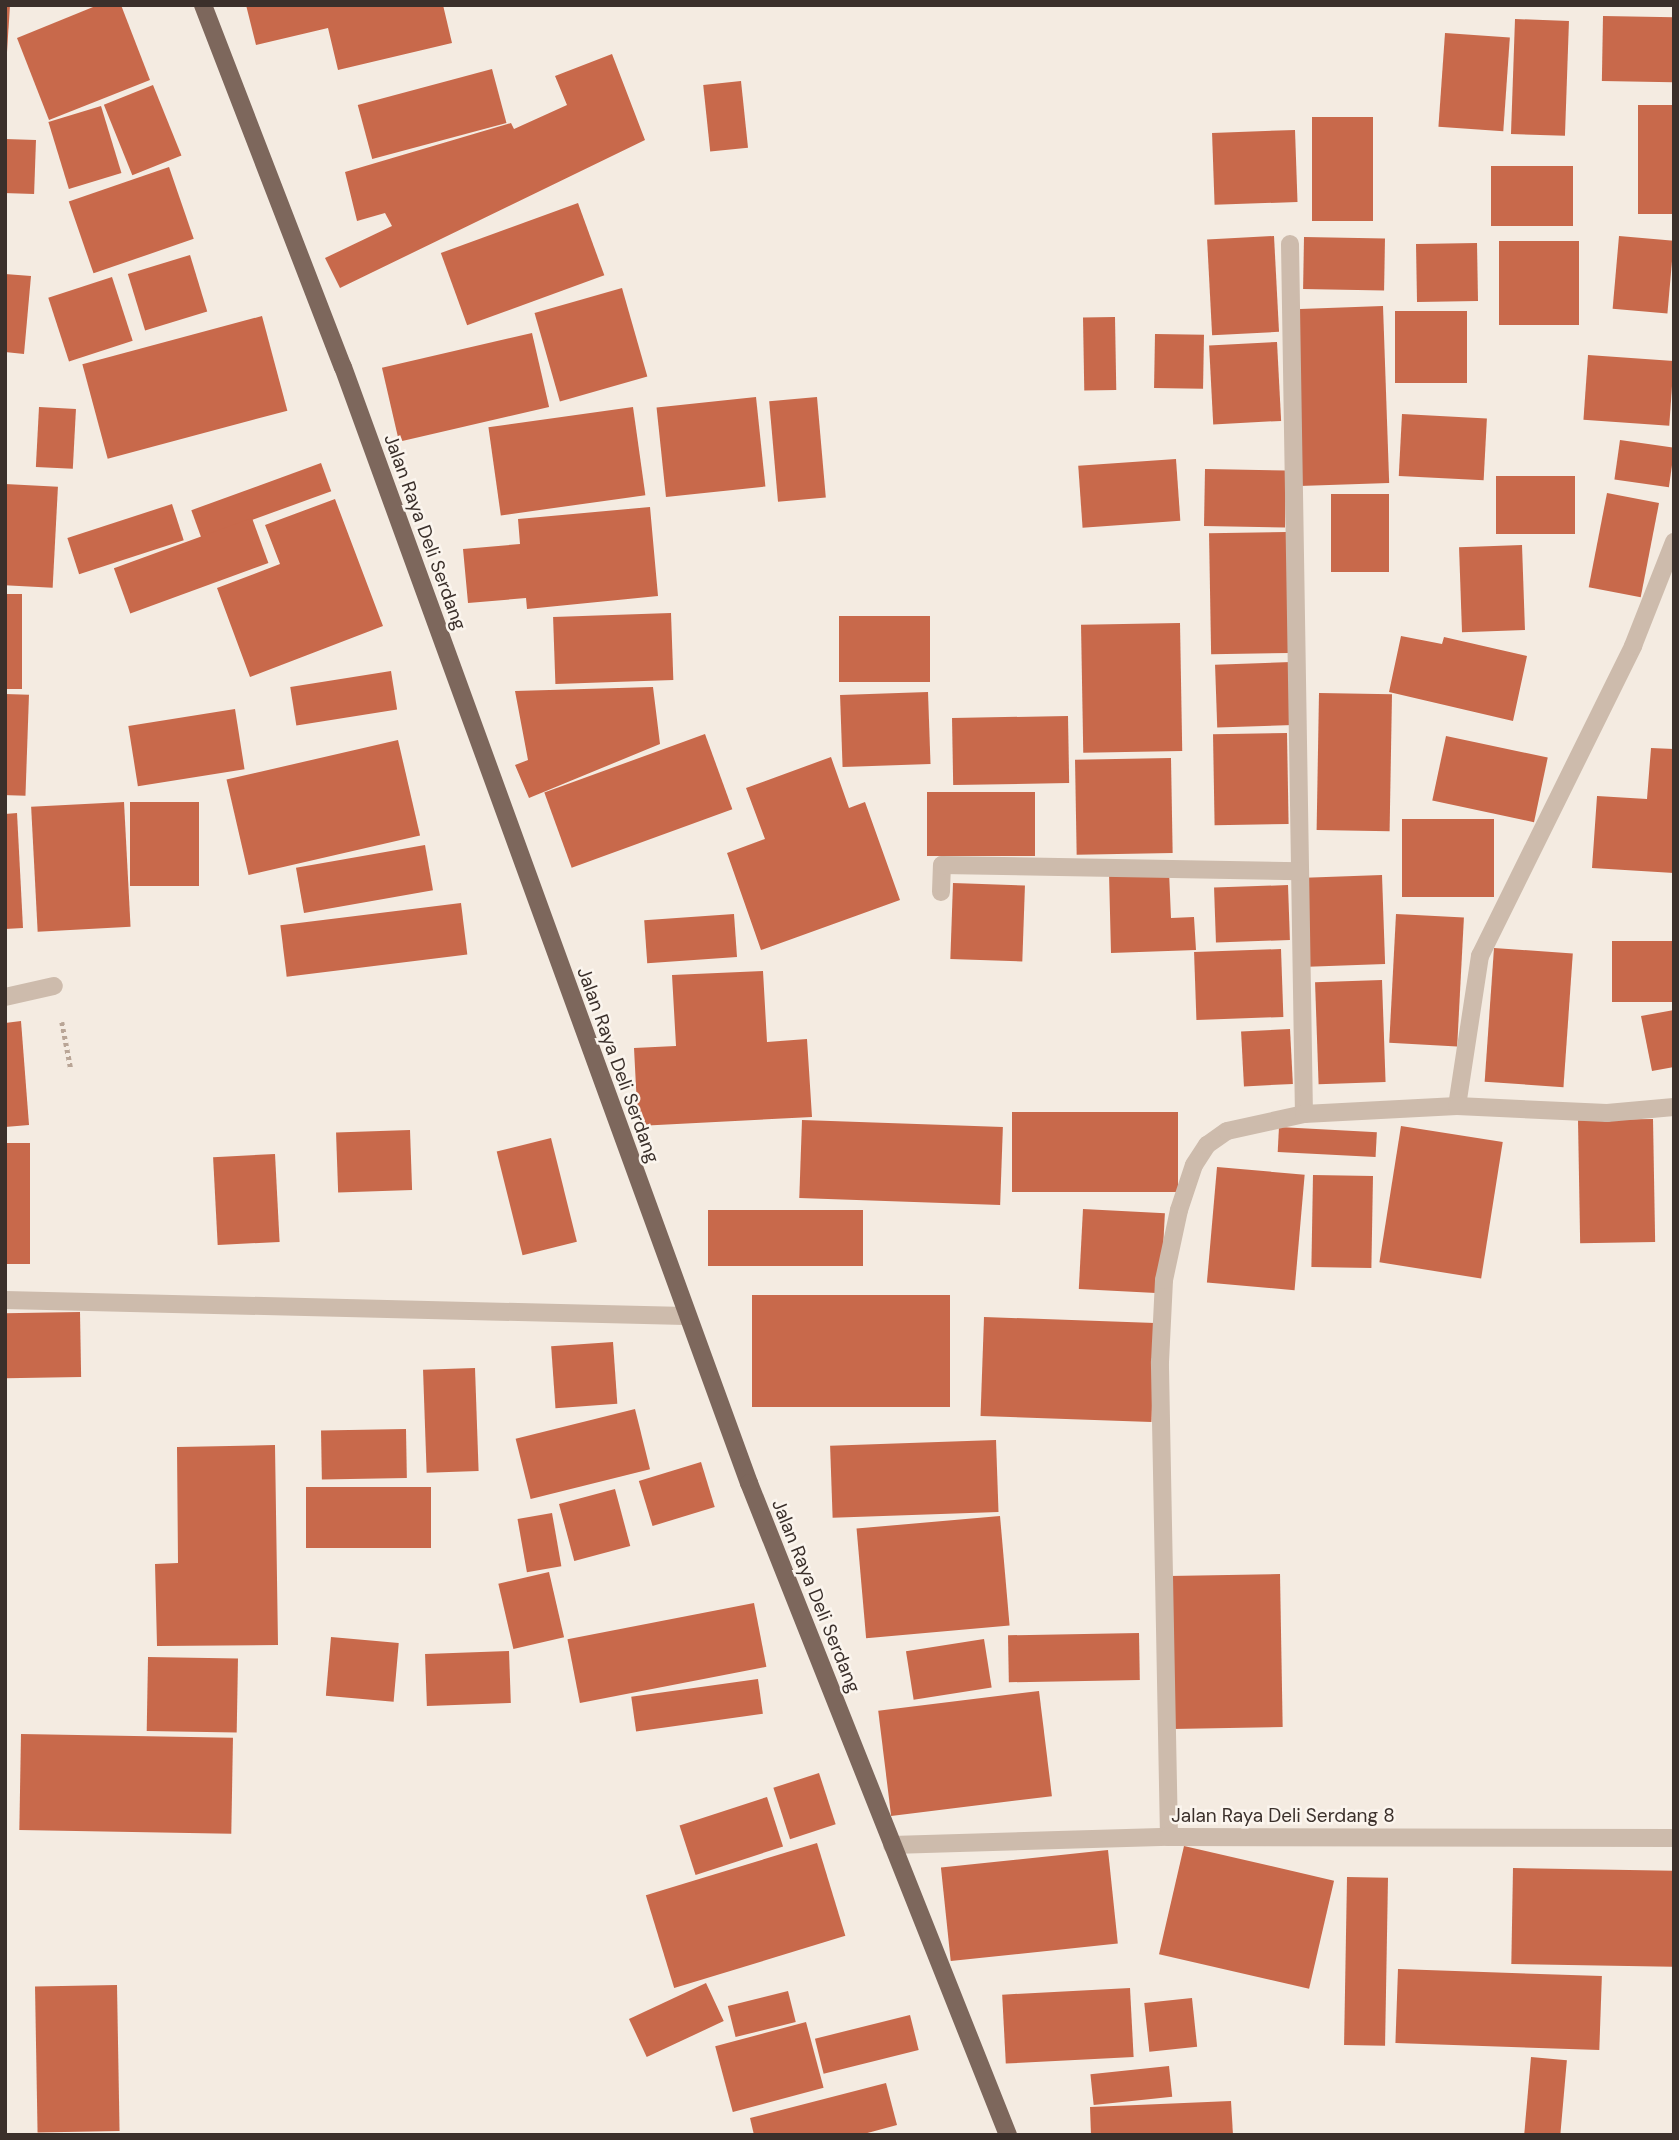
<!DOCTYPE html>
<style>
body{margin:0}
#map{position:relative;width:1679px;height:2140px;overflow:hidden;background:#f4ebe1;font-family:"DM Sans",sans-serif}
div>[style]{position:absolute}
.building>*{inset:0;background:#c8694b;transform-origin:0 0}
.path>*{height:4.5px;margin-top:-2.25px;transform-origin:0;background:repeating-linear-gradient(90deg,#b9a596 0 3.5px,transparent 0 7px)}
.minor>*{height:18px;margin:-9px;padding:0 9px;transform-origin:9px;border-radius:9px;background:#cdbbac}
.major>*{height:18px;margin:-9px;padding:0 9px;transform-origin:9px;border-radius:9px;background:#7d675c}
span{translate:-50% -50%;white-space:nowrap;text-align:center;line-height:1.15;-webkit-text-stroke:5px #fbf5ee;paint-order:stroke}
.street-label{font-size:19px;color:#3b302b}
.frame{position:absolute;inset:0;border:7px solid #3b302b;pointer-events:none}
</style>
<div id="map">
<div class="building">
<i style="clip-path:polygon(5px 5px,10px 5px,7px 52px,5px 52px)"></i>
<i style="clip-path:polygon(98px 5px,121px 5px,150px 80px,49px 120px,17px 38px)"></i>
<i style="clip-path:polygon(246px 5px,443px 5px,452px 43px,338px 70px,328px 28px,256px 45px)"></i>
<i style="left:1603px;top:16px;width:71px;height:65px;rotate:1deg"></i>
<i style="left:1515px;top:19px;width:54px;height:115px;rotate:2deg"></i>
<i style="left:1445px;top:33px;width:65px;height:94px;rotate:4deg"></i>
<i style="clip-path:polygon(612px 54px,645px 140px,340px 288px,325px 258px,392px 226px,385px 213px,357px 221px,345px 172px,511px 123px,514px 129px,567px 105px,555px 76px)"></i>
<i style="left:492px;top:69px;width:56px;height:139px;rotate:75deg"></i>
<i style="left:741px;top:81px;width:67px;height:38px;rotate:84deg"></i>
<i style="left:153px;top:85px;width:76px;height:53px;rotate:68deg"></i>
<i style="left:1638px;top:105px;width:36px;height:109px"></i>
<i style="left:101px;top:106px;width:70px;height:55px;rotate:73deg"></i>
<i style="left:1312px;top:117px;width:61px;height:104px"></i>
<i style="left:1295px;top:130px;width:72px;height:83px;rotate:88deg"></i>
<i style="left:5px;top:139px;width:31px;height:54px;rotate:2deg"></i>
<i style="left:1491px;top:166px;width:82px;height:60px"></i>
<i style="left:169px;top:167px;width:76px;height:106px;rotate:71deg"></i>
<i style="left:578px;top:203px;width:77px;height:146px;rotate:70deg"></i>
<i style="left:1274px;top:236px;width:96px;height:67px;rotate:87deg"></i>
<i style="left:1619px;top:236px;width:55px;height:73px;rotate:5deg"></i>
<i style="left:1304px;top:237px;width:81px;height:52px;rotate:1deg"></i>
<i style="left:1499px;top:241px;width:80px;height:84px"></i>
<i style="left:1477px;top:243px;width:58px;height:61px;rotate:89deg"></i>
<i style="left:190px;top:255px;width:59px;height:65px;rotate:73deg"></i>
<i style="clip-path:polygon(5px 274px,31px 276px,24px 354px,5px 352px)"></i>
<i style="left:112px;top:277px;width:67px;height:67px;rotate:72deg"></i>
<i style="left:622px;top:288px;width:92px;height:91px;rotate:74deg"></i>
<i style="left:1383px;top:306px;width:177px;height:90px;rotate:88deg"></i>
<i style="left:1395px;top:311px;width:72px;height:72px"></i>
<i style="left:262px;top:316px;width:98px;height:186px;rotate:75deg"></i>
<i style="left:1115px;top:317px;width:73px;height:32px;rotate:89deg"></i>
<i style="left:532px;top:333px;width:76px;height:154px;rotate:77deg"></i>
<i style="left:1155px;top:334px;width:49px;height:54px;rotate:1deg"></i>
<i style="left:1277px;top:342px;width:79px;height:68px;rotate:87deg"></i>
<i style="left:1588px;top:355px;width:86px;height:65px;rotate:4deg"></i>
<i style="left:756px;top:397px;width:90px;height:100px;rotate:84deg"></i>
<i style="left:817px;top:397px;width:101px;height:48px;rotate:85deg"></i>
<i style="left:39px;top:407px;width:37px;height:60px;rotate:3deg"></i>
<i style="left:633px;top:407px;width:89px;height:146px;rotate:82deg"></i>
<i style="left:1402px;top:414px;width:85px;height:62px;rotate:3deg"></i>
<i style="left:1620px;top:440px;width:55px;height:40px;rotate:8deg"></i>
<i style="left:1176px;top:459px;width:62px;height:98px;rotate:86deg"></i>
<i style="left:321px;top:463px;width:30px;height:138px;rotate:70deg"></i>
<i style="left:1205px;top:469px;width:81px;height:57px;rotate:1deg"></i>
<i style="left:1575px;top:476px;width:58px;height:79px;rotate:90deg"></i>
<i style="left:5px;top:484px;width:53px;height:101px;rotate:3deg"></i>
<i style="left:1607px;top:493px;width:53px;height:96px;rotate:11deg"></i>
<i style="left:1331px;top:494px;width:58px;height:78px"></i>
<i style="clip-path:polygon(335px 499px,383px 626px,250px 677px,217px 588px,280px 564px,265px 525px)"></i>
<i style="left:172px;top:504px;width:38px;height:110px;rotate:72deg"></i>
<i style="clip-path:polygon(650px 507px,658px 596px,527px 609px,526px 598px,468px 603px,463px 549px,520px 544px,518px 519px)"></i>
<i style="left:252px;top:518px;width:48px;height:147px;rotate:70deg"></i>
<i style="left:1287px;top:532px;width:121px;height:78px;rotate:89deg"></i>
<i style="left:1522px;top:545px;width:85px;height:63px;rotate:88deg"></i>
<i style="left:5px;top:594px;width:17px;height:95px"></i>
<i style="left:671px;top:613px;width:67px;height:118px;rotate:88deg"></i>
<i style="left:930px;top:616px;width:66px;height:91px;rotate:90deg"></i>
<i style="left:1180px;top:623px;width:128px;height:99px;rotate:89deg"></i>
<i style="clip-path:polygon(1401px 636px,1442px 644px,1444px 637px,1527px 656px,1513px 721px,1389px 692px)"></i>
<i style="left:1291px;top:662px;width:63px;height:76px;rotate:88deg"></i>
<i style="left:391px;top:671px;width:39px;height:102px;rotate:81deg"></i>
<i style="clip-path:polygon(653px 687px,660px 744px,529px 798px,515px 765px,528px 760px,515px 691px)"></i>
<i style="left:928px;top:692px;width:72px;height:88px;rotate:88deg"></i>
<i style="left:1319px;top:693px;width:73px;height:137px;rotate:1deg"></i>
<i style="left:5px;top:694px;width:24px;height:101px;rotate:2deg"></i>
<i style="left:235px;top:709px;width:61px;height:108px;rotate:81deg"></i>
<i style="left:1068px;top:716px;width:67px;height:116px;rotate:89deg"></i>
<i style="left:1287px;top:733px;width:91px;height:74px;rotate:89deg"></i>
<i style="left:705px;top:734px;width:80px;height:171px;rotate:70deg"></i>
<i style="left:1446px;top:736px;width:104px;height:66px;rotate:12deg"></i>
<i style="left:398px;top:740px;width:98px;height:176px;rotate:77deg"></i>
<i style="clip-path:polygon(1651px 748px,1674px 749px,1674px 873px,1592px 868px,1597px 796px,1647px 799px)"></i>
<i style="clip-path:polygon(831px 757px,849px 808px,865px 802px,900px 900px,761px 950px,727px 853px,765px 839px,746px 788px)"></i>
<i style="left:1171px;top:758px;width:95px;height:96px;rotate:89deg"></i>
<i style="left:1035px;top:792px;width:64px;height:108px;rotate:90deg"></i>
<i style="left:124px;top:802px;width:125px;height:93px;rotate:87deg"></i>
<i style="left:130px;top:802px;width:69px;height:84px"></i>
<i style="clip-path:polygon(17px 813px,23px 928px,5px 929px,5px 814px)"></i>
<i style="left:1494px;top:819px;width:78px;height:92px;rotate:90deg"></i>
<i style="left:425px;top:845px;width:46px;height:131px;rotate:80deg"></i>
<i style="clip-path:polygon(1169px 871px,1171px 918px,1194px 917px,1196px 950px,1111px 953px,1109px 873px)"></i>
<i style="left:1382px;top:875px;width:89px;height:77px;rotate:88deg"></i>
<i style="left:953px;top:883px;width:72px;height:76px;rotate:2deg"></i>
<i style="left:1288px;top:885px;width:55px;height:74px;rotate:88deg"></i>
<i style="left:461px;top:903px;width:52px;height:182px;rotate:83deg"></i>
<i style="left:734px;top:914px;width:43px;height:90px;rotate:86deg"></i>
<i style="left:1396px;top:914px;width:68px;height:129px;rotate:3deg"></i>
<i style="left:1674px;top:941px;width:61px;height:62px;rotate:90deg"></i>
<i style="left:1494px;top:948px;width:79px;height:134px;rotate:4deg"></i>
<i style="left:1281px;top:949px;width:68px;height:87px;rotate:88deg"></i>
<i style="clip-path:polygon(763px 971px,767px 1042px,807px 1039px,812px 1117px,638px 1126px,634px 1048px,676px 1046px,672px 975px)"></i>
<i style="left:1382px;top:980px;width:102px;height:67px;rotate:88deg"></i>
<i style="clip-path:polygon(1674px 1010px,1674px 1067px,1652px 1071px,1641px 1016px)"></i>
<i style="clip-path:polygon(21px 1021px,29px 1125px,5px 1127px,5px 1023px)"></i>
<i style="left:1290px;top:1029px;width:55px;height:49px;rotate:87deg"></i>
<i style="left:1012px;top:1112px;width:166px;height:80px"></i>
<i style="left:1653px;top:1119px;width:123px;height:75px;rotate:89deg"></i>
<i style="left:802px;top:1120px;width:201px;height:78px;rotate:2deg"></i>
<i style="left:1401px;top:1126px;width:103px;height:138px;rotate:9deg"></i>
<i style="left:1279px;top:1127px;width:98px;height:25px;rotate:3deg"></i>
<i style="left:410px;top:1130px;width:60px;height:74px;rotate:88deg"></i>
<i style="left:551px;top:1138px;width:107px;height:56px;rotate:76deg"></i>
<i style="left:5px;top:1143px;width:25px;height:121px"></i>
<i style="left:275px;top:1154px;width:88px;height:62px;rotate:87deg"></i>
<i style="left:1217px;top:1167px;width:88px;height:116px;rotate:5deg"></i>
<i style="left:1313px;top:1175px;width:60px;height:92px;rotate:1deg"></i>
<i style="left:1083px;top:1209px;width:82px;height:80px;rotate:3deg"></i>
<i style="left:863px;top:1210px;width:56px;height:155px;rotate:90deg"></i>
<i style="left:752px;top:1295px;width:198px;height:112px"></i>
<i style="left:80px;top:1312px;width:65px;height:75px;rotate:89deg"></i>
<i style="left:984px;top:1317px;width:171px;height:99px;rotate:2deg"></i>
<i style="left:613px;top:1342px;width:62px;height:62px;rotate:86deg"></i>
<i style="left:475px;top:1368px;width:103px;height:52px;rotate:88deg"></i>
<i style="left:635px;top:1409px;width:62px;height:123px;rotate:76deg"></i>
<i style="left:406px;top:1429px;width:49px;height:85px;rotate:89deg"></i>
<i style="left:996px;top:1440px;width:72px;height:166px;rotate:88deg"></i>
<i style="clip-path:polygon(275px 1445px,278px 1645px,157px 1646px,155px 1564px,178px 1563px,177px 1447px)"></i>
<i style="left:701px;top:1462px;width:47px;height:65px;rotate:73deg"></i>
<i style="left:431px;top:1487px;width:61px;height:125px;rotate:90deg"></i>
<i style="left:615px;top:1489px;width:59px;height:58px;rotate:75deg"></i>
<i style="left:552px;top:1513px;width:54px;height:35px;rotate:80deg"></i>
<i style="left:1000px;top:1516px;width:110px;height:144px;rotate:85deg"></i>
<i style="left:549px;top:1572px;width:67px;height:52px;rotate:77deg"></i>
<i style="left:1280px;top:1574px;width:153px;height:111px;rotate:89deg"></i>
<i style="left:754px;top:1603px;width:65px;height:190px;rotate:79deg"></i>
<i style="left:1139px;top:1633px;width:47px;height:131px;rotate:89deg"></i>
<i style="left:331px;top:1637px;width:68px;height:59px;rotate:5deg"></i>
<i style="left:984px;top:1639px;width:49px;height:79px;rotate:81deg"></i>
<i style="left:509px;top:1651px;width:52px;height:84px;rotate:88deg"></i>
<i style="left:148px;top:1657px;width:90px;height:74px;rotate:1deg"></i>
<i style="left:758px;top:1679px;width:35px;height:128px;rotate:82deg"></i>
<i style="left:1039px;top:1691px;width:106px;height:162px;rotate:83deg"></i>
<i style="left:21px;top:1734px;width:212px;height:96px;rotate:1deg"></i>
<i style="left:819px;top:1773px;width:54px;height:48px;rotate:72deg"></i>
<i style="left:767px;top:1797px;width:52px;height:92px;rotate:72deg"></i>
<i style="left:817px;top:1843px;width:97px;height:179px;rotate:73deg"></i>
<i style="left:1184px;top:1846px;width:154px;height:111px;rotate:13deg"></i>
<i style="left:1108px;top:1850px;width:94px;height:168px;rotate:84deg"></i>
<i style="left:1513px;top:1868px;width:161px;height:96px;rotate:1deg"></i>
<i style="left:1347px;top:1877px;width:41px;height:168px;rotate:1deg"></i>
<i style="left:1398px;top:1969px;width:204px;height:74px;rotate:2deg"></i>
<i style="left:706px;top:1983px;width:42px;height:85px;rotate:65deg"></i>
<i style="left:117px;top:1985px;width:146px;height:82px;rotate:89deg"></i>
<i style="left:1130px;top:1988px;width:69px;height:128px;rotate:87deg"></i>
<i style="left:788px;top:1991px;width:32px;height:62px;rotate:76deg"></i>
<i style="left:1192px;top:1998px;width:49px;height:48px;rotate:84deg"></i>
<i style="left:910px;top:2015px;width:36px;height:98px;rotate:76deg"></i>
<i style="left:806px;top:2022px;width:68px;height:94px;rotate:75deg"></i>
<i style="left:1531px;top:2057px;width:36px;height:78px;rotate:5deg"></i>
<i style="left:1169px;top:2066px;width:31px;height:79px;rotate:84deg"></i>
<i style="clip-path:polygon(886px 2083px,897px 2125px,860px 2135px,754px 2135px,750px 2118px)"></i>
<i style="clip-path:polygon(1231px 2101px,1233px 2135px,1091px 2135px,1090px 2107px)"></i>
</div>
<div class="path">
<i style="left:62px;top:1022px;width:48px;rotate:79.2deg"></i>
</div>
<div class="minor">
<i style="left:1290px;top:244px;width:870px;rotate:89.08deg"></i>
<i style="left:941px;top:892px;width:27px;rotate:-88deg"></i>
<i style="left:942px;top:865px;width:358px;rotate:1deg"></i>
<i style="left:5px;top:997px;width:50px;rotate:-12.7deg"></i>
<i style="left:1457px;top:1106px;width:152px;rotate:-81.3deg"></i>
<i style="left:1480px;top:956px;width:346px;rotate:-63.7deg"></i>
<i style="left:1633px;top:646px;width:112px;rotate:-68.5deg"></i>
<i style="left:5px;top:1300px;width:681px;rotate:1.35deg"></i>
<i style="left:1169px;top:1837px;width:475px;rotate:-91.1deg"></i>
<i style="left:1160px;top:1362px;width:82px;rotate:-87.2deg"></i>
<i style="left:1164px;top:1280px;width:72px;rotate:-77.9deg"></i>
<i style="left:1179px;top:1210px;width:47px;rotate:-71.6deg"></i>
<i style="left:1194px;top:1165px;width:24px;rotate:-57deg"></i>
<i style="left:1207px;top:1145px;width:24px;rotate:-35deg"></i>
<i style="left:1227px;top:1131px;width:79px;rotate:-12.4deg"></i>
<i style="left:1304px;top:1114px;width:153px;rotate:-3deg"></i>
<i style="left:1457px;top:1106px;width:150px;rotate:2.7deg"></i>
<i style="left:1607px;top:1113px;width:67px;rotate:-5.1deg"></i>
<i style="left:892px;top:1845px;width:277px;rotate:-1.7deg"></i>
<i style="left:1169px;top:1837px;width:505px;rotate:0.11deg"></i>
</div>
<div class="major">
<i style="left:203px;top:5px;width:388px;rotate:68.9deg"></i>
<i style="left:343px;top:367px;width:1188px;rotate:70.01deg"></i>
<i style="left:749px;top:1483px;width:702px;rotate:68.34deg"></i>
</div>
<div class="street-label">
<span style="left:425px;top:532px;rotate:70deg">Jalan Raya Deli Serdang</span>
<span style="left:618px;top:1065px;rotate:70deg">Jalan Raya Deli Serdang</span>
<span style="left:816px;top:1596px;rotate:68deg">Jalan Raya Deli Serdang</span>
<span style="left:1283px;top:1816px">Jalan Raya Deli Serdang 8</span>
</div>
<div class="frame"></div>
</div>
